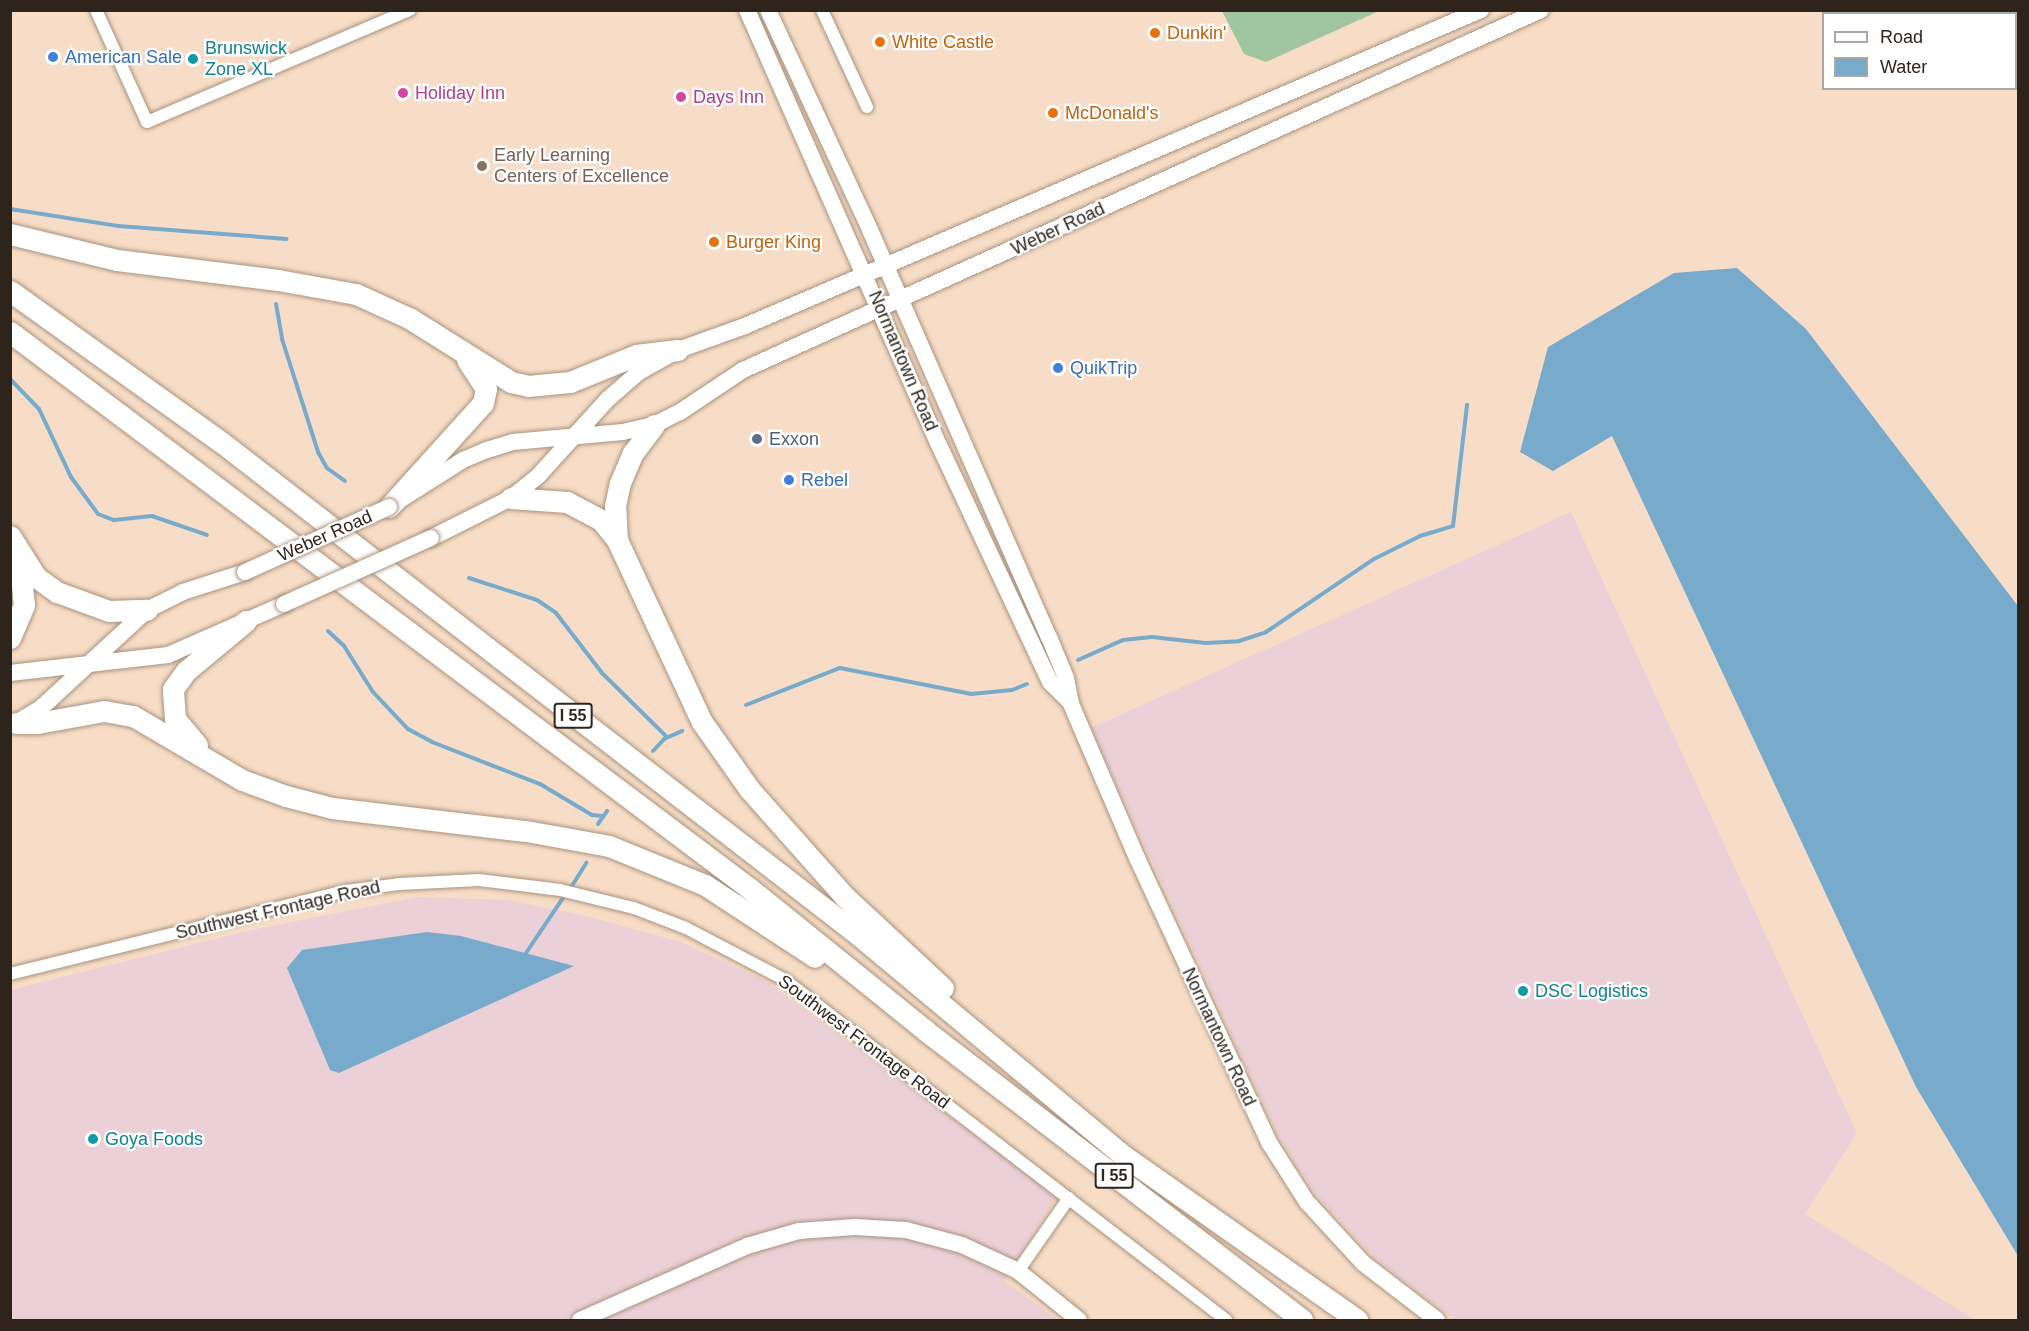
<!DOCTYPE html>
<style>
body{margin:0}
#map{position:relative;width:2029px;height:1331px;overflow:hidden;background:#f7ddc7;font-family:Arial,sans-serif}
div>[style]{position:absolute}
.industrial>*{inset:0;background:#ebd1d7}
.green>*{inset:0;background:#a0c5a1}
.water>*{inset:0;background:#77aacb}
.stream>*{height:4px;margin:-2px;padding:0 2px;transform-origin:2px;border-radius:2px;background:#77aacb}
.roads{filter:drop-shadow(0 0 2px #aa927e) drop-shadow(0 0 2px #aa927e)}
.street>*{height:12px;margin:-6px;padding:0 6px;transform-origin:6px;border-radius:6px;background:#fff}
.secondary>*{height:16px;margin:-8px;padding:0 8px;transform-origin:8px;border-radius:8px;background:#fff}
.highway>*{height:21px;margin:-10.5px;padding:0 10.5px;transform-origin:10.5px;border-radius:10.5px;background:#fff}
.bridges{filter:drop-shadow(0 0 2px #aa927e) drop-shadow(0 0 2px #aa927e)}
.secondary-bridge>*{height:16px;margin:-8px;padding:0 8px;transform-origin:8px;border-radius:8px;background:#fff}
.dots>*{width:16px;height:16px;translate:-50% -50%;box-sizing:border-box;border:3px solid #fff;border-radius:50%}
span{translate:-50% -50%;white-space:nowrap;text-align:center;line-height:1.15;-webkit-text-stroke:4.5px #fff;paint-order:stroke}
.shield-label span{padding:2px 4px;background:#fff;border:2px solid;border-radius:4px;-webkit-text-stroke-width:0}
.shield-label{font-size:16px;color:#2e241c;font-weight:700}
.food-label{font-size:18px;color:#c56008}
.left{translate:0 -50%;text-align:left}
.culture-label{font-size:18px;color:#0d838f}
.shop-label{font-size:18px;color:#366cbe}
.hotel-label{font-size:18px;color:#b23c85}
.education-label{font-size:18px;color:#785e54}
.street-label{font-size:18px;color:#2e241c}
.service-label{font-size:18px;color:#4e5e75}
.frame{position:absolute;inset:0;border:12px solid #2e241c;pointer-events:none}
.legend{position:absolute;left:1822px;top:12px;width:195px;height:78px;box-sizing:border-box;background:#fff;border:2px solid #aba7a4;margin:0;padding:8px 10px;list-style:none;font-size:18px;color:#2e241c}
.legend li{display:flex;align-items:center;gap:12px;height:30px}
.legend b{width:30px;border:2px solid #aba7a4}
</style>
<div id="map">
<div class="industrial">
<i style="clip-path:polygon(1571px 512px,1857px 1133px,1805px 1214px,1975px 1320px,1455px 1320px,1373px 1257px,1316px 1194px,1278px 1136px,1091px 728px)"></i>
<i style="clip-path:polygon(417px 897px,507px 900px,582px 915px,681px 942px,764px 980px,1057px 1196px,1004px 1281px,1059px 1320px,11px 1320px,10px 990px,247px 931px)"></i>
</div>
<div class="green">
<i style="clip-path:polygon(1222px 11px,1379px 11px,1266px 62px,1244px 54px)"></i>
</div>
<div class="water">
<i style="clip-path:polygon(1737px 268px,1806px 329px,2018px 606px,2018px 1256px,1916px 1087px,1612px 436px,1553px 471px,1520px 452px,1548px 347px,1674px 273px)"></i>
<i style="clip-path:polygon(427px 932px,461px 936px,574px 966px,339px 1073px,330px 1070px,287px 968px,302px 950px)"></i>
</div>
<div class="stream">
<i style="left:10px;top:209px;width:109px;rotate:8.9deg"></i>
<i style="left:118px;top:226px;width:169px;rotate:4.4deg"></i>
<i style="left:276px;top:304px;width:36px;rotate:80deg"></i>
<i style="left:282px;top:339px;width:119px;rotate:72.3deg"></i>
<i style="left:318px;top:452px;width:18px;rotate:61deg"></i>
<i style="left:327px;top:468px;width:22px;rotate:36deg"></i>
<i style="left:10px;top:379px;width:42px;rotate:46deg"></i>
<i style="left:39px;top:409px;width:75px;rotate:64.8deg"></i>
<i style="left:71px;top:477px;width:46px;rotate:53.9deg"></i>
<i style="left:98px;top:514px;width:17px;rotate:21deg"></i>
<i style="left:114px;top:520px;width:38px;rotate:-6deg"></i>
<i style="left:152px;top:516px;width:58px;rotate:19.1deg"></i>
<i style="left:469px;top:578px;width:71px;rotate:17.9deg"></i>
<i style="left:537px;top:600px;width:23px;rotate:34deg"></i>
<i style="left:556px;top:613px;width:76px;rotate:52.5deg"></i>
<i style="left:602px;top:673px;width:91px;rotate:44.6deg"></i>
<i style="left:328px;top:631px;width:22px;rotate:43deg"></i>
<i style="left:344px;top:646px;width:54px;rotate:57.8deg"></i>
<i style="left:373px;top:692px;width:51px;rotate:46.6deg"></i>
<i style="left:408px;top:729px;width:27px;rotate:28deg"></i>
<i style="left:432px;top:742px;width:116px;rotate:21.3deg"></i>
<i style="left:540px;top:784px;width:61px;rotate:30.8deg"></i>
<i style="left:592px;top:815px;width:11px;rotate:5deg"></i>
<i style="left:1078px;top:660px;width:49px;rotate:-24deg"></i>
<i style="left:1123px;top:640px;width:29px;rotate:-6deg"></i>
<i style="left:1152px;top:637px;width:54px;rotate:6.3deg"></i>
<i style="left:1206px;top:643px;width:33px;rotate:-3deg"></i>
<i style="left:1239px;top:641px;width:28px;rotate:-18deg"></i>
<i style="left:1266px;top:632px;width:130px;rotate:-34.1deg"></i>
<i style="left:1374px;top:559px;width:51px;rotate:-26.6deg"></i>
<i style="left:1420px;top:536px;width:34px;rotate:-17deg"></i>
<i style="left:1453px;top:526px;width:122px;rotate:-83.4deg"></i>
<i style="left:746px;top:705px;width:101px;rotate:-21.5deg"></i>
<i style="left:840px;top:668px;width:134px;rotate:11.2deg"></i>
<i style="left:971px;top:694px;width:41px;rotate:-5.6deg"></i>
<i style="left:1012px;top:690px;width:16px;rotate:-22deg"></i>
<i style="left:653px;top:751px;width:16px;rotate:-47deg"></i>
<i style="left:664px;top:739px;width:20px;rotate:-24deg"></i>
<i style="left:598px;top:824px;width:16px;rotate:-55deg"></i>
<i style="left:570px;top:889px;width:31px;rotate:-58deg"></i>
<i style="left:526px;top:953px;width:70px;rotate:-56.1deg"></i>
</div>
<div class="roads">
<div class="street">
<i style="left:96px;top:10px;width:123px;rotate:65.5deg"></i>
<i style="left:147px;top:122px;width:286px;rotate:-23.1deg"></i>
<i style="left:822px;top:10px;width:107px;rotate:65.1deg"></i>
<i style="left:10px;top:974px;width:346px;rotate:-13.9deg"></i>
<i style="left:346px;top:891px;width:53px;rotate:-7.5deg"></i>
<i style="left:399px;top:884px;width:80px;rotate:-2.9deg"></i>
<i style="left:479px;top:880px;width:82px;rotate:7deg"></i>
<i style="left:560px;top:890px;width:76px;rotate:13.7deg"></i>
<i style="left:634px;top:908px;width:56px;rotate:21deg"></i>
<i style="left:686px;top:928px;width:112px;rotate:27.7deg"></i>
<i style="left:785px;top:980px;width:557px;rotate:37.63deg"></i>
<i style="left:1018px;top:1271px;width:89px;rotate:-55.1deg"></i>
</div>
<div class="secondary">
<i style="left:747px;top:10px;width:475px;rotate:66.2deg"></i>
<i style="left:939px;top:445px;width:262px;rotate:64.9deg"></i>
<i style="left:1050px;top:682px;width:30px;rotate:45deg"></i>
<i style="left:768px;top:10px;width:242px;rotate:65.1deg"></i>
<i style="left:870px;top:230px;width:445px;rotate:66.3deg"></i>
<i style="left:1049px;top:637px;width:44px;rotate:67.5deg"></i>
<i style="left:1066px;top:678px;width:26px;rotate:79deg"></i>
<i style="left:1071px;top:704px;width:168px;rotate:66.8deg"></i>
<i style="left:1137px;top:858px;width:315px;rotate:65.1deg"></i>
<i style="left:1270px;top:1144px;width:69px;rotate:57.5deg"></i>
<i style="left:1307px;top:1202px;width:83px;rotate:47.4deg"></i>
<i style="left:1363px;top:1263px;width:93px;rotate:37.6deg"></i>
<i style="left:403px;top:498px;width:71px;rotate:-32.3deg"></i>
<i style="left:463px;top:460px;width:26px;rotate:-23deg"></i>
<i style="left:487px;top:450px;width:27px;rotate:-17deg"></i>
<i style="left:513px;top:442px;width:110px;rotate:-5.2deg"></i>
<i style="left:623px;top:432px;width:32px;rotate:-13deg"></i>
<i style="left:654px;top:425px;width:29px;rotate:-27deg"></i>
<i style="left:680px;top:412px;width:76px;rotate:-33.7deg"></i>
<i style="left:743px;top:370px;width:875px;rotate:-24.28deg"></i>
<i style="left:431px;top:538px;width:89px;rotate:-26.6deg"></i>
<i style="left:511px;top:498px;width:36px;rotate:-39deg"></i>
<i style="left:539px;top:475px;width:103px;rotate:-47.8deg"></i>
<i style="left:608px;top:399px;width:41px;rotate:-41.1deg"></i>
<i style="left:639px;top:372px;width:45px;rotate:-29.4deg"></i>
<i style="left:678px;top:350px;width:71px;rotate:-19.7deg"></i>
<i style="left:745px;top:326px;width:801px;rotate:-23.24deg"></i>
<i style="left:10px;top:673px;width:159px;rotate:-6.5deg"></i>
<i style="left:168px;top:655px;width:127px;rotate:-23.7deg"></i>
<i style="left:14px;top:724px;width:33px;rotate:-31deg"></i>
<i style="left:42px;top:707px;width:143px;rotate:-42.7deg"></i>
<i style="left:147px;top:610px;width:40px;rotate:-26.6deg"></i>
<i style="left:183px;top:592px;width:65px;rotate:-17.9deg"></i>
<i style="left:580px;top:1320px;width:183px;rotate:-23.9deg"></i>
<i style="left:747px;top:1246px;width:54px;rotate:-16.1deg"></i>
<i style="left:799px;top:1231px;width:56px;rotate:-4.1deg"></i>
<i style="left:855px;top:1227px;width:51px;rotate:3.4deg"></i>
<i style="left:906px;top:1230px;width:58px;rotate:15deg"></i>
<i style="left:962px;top:1245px;width:62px;rotate:24.9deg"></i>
<i style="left:1018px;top:1271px;width:78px;rotate:38.8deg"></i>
</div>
<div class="highway">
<i style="left:10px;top:234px;width:110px;rotate:13.7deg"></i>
<i style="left:117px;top:260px;width:162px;rotate:7.1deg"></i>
<i style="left:278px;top:280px;width:79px;rotate:10.2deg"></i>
<i style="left:356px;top:294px;width:58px;rotate:24.4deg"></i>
<i style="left:409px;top:318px;width:120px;rotate:32.1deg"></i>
<i style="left:511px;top:382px;width:17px;rotate:13deg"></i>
<i style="left:528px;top:386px;width:42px;rotate:-5.4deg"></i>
<i style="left:570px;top:382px;width:71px;rotate:-22.2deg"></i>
<i style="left:636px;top:355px;width:42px;rotate:-6.8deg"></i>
<i style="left:10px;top:291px;width:259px;rotate:35.6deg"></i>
<i style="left:221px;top:442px;width:803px;rotate:37.71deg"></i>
<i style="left:856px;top:933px;width:349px;rotate:39.8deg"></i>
<i style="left:1124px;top:1156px;width:285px;rotate:35.1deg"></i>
<i style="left:10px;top:332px;width:925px;rotate:36.96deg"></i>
<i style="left:749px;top:888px;width:228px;rotate:38.9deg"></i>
<i style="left:926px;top:1031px;width:474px;rotate:37.5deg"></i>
<i style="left:511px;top:498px;width:56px;rotate:4.1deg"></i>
<i style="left:567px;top:502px;width:38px;rotate:28deg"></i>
<i style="left:601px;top:520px;width:26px;rotate:51deg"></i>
<i style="left:617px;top:540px;width:201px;rotate:65deg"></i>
<i style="left:702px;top:722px;width:83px;rotate:54.8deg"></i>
<i style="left:750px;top:790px;width:142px;rotate:48.4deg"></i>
<i style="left:844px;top:896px;width:135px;rotate:42.9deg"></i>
<i style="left:389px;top:507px;width:140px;rotate:-47.9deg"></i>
<i style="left:483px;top:403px;width:14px;rotate:-78deg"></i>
<i style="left:486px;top:389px;width:35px;rotate:-123deg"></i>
<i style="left:10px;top:536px;width:49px;rotate:57.6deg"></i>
<i style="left:36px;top:577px;width:26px;rotate:36deg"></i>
<i style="left:57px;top:592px;width:55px;rotate:20.1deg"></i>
<i style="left:109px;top:611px;width:38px;rotate:-2deg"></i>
<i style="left:617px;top:540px;width:34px;rotate:-93deg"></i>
<i style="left:615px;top:506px;width:24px;rotate:-78deg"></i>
<i style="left:620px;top:483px;width:33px;rotate:-67deg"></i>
<i style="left:633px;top:453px;width:35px;rotate:-53deg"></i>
<i style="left:10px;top:638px;width:36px;rotate:-67deg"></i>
<i style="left:24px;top:605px;width:48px;rotate:-95.9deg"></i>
<i style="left:16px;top:723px;width:22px"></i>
<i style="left:38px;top:723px;width:67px;rotate:-10.3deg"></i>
<i style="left:104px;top:711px;width:29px;rotate:10deg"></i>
<i style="left:133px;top:716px;width:126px;rotate:30.4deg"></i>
<i style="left:242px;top:780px;width:47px;rotate:20deg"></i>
<i style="left:286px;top:796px;width:48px;rotate:14.6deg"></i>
<i style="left:332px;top:808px;width:195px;rotate:6.8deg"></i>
<i style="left:526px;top:831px;width:84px;rotate:10.2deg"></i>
<i style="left:609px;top:846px;width:104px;rotate:22.1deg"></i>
<i style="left:705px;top:885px;width:131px;rotate:33.2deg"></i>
<i style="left:197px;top:745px;width:34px;rotate:-130deg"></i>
<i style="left:175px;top:719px;width:30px;rotate:-94deg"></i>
<i style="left:173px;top:689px;width:22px;rotate:-54deg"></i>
<i style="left:186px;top:671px;width:78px;rotate:-39.8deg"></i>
</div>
</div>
<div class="bridges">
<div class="secondary-bridge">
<i style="left:245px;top:572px;width:158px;rotate:-24.3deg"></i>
<i style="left:284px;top:604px;width:161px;rotate:-24.2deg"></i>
</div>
</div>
<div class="dots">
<i style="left:1155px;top:33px;background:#e8710a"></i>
<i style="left:880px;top:42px;background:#e8710a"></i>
<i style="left:53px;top:57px;background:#3f7fe0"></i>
<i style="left:193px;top:59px;background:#0f9aa8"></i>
<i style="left:403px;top:93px;background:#d1479c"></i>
<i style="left:681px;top:97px;background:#d1479c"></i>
<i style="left:1053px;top:113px;background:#e8710a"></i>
<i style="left:482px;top:166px;background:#8d6e63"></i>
<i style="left:714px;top:242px;background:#e8710a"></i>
<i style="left:1058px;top:368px;background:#3f7fe0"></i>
<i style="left:757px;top:439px;background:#5c6f8a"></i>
<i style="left:789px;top:480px;background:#3f7fe0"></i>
<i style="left:1523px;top:991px;background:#0f9aa8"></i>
<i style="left:93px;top:1139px;background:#0f9aa8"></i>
</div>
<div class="shield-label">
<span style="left:573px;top:716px">I 55</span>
<span style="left:1114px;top:1176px">I 55</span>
</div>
<div class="food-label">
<span class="left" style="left:1167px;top:33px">Dunkin'</span>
<span class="left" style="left:892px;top:42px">White Castle</span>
<span class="left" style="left:1065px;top:113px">McDonald's</span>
<span class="left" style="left:726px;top:242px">Burger King</span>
</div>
<div class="culture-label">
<span class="left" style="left:205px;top:59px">Brunswick<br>Zone XL</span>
<span class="left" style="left:1535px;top:991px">DSC Logistics</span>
<span class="left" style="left:105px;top:1139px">Goya Foods</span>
</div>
<div class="shop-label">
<span class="left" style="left:65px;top:57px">American Sale</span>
<span class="left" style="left:1070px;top:368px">QuikTrip</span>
<span class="left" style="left:801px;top:480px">Rebel</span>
</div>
<div class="hotel-label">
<span class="left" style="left:415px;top:93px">Holiday Inn</span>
<span class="left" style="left:693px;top:97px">Days Inn</span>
</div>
<div class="education-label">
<span class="left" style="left:494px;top:166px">Early Learning<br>Centers of Excellence</span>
</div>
<div class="street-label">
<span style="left:1058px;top:229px;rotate:-25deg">Weber Road</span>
<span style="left:903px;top:361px;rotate:67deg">Normantown Road</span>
<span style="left:325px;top:536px;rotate:-24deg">Weber Road</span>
<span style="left:278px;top:910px;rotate:-13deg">Southwest Frontage Road</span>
<span style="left:1219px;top:1037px;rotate:65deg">Normantown Road</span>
<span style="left:864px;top:1042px;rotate:37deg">Southwest Frontage Road</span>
</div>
<div class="service-label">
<span class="left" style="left:769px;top:439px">Exxon</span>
</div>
<div class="frame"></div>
<ul class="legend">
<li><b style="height:8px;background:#fff"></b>Road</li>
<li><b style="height:16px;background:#77aacb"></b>Water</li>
</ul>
</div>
